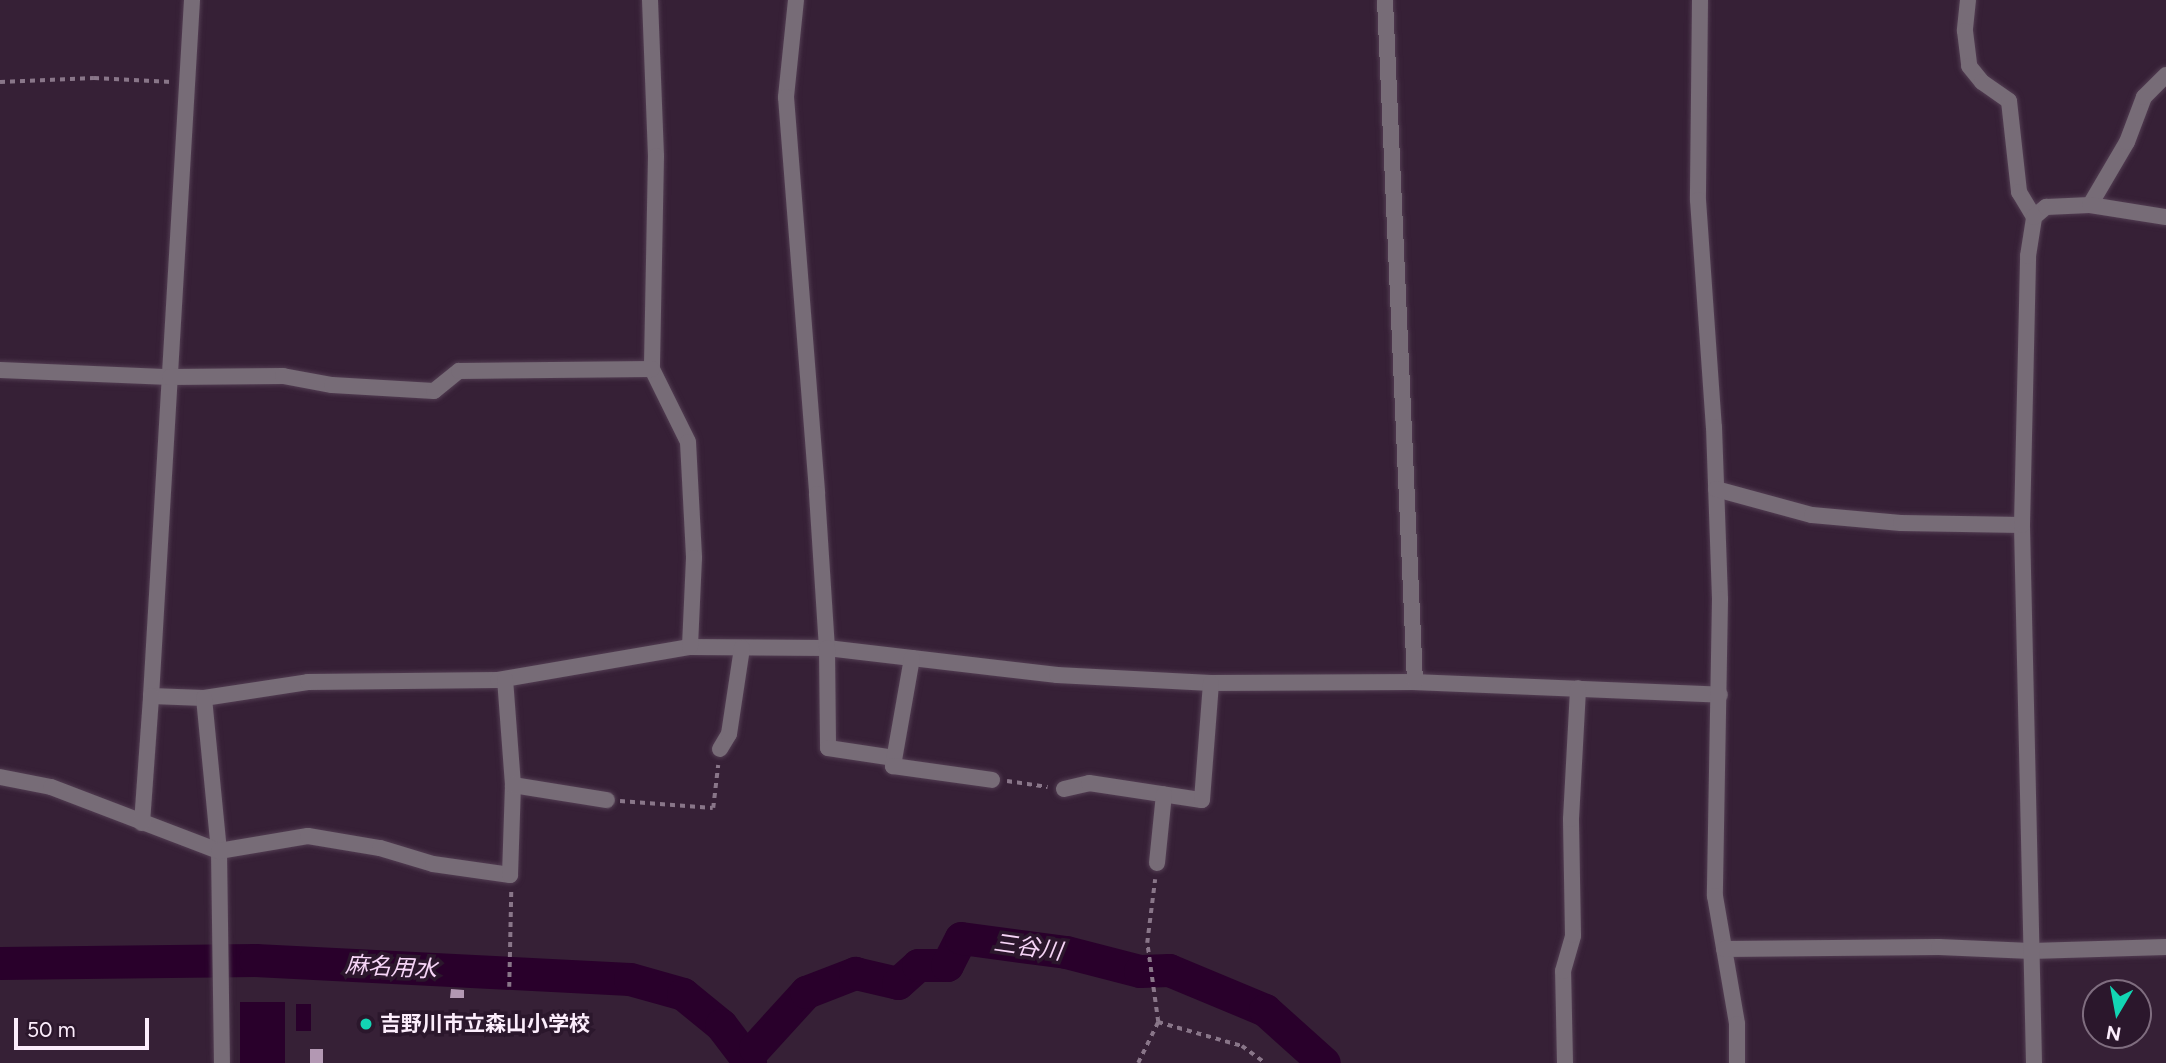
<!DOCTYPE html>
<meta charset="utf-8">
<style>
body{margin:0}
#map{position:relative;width:2166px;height:1063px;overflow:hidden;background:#362036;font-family:Figtree,"Noto Sans JP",sans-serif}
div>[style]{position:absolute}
.water>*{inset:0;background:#29002b;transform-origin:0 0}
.river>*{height:33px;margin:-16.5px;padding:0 16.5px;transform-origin:16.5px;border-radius:16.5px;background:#29002b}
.building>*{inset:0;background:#b398b3;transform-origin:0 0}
.path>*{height:3.5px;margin-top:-1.75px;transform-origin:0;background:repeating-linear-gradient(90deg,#897689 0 5px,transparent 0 10px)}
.roads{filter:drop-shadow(0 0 2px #523d52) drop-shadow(0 0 2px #523d52)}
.minor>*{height:16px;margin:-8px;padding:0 8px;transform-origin:8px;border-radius:8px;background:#776c77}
.dots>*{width:19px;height:19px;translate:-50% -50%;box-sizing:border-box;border:4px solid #2b172c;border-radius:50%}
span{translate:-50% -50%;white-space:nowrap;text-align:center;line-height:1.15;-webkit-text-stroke:7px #2b172c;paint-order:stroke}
.poi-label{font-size:21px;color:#fcedfc;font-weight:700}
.left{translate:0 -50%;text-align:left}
.water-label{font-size:23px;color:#f6d5f7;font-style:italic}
.north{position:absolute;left:2082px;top:979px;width:70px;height:70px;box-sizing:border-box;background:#2b172c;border:2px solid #7f6d7f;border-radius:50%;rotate:190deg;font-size:19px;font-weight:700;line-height:28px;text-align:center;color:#fcedfc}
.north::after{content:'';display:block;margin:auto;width:24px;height:32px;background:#13d5b4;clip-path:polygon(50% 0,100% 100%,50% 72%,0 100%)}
.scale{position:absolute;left:14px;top:1018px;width:135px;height:32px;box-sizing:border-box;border:4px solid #fcedfc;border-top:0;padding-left:9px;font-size:21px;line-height:24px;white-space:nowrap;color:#fcedfc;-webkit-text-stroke:5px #2b172c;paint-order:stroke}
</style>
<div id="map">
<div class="water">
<i style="left:240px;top:1002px;width:45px;height:61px"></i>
<i style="left:296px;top:1004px;width:15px;height:27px"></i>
</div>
<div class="river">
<i style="left:0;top:963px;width:255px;rotate:-0.7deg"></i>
<i style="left:255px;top:960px;width:375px;rotate:2.9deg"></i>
<i style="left:630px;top:979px;width:55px;rotate:15.8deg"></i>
<i style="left:683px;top:994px;width:49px;rotate:39.2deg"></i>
<i style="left:721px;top:1025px;width:48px;rotate:52.7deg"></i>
<i style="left:755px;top:1048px;width:76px;rotate:-47.7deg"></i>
<i style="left:806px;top:992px;width:53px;rotate:-21.2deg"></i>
<i style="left:855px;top:973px;width:44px;rotate:13.1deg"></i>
<i style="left:898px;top:983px;width:27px;rotate:-42deg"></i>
<i style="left:918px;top:965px;width:29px"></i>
<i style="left:947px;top:965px;width:30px;rotate:-63deg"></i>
<i style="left:961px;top:938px;width:106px;rotate:7.6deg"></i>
<i style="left:1066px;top:952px;width:76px;rotate:14.4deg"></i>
<i style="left:1140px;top:971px;width:29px;rotate:-2deg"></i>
<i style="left:1169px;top:970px;width:104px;rotate:22.6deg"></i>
<i style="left:1265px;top:1010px;width:79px;rotate:41.9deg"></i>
</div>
<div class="building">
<i style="clip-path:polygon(451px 989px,464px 990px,464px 998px,450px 998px)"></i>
<i style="left:310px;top:1049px;width:13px;height:14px"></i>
</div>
<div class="path">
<i style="left:0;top:82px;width:94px;rotate:-2.4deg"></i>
<i style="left:94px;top:78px;width:78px;rotate:2.9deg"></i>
<i style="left:1007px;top:781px;width:41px;rotate:8.3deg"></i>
<i style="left:620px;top:801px;width:93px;rotate:4.3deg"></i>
<i style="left:713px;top:808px;width:43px;rotate:-83.4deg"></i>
<i style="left:509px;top:987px;width:96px;rotate:-88.8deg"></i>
<i style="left:1158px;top:1022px;width:87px;rotate:15.9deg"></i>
<i style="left:1242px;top:1046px;width:29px;rotate:36deg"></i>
<i style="left:1138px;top:1063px;width:46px;rotate:-64deg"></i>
<i style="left:1158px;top:1022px;width:80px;rotate:-97.9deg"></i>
<i style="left:1147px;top:943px;width:64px;rotate:-82.9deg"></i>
</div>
<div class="roads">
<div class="minor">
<i style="left:192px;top:0;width:697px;rotate:93.37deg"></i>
<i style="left:151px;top:696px;width:53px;rotate:2.2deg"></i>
<i style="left:204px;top:698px;width:105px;rotate:-8.7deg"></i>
<i style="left:308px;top:682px;width:190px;rotate:-0.6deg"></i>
<i style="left:498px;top:680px;width:195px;rotate:-9.8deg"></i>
<i style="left:690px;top:647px;width:137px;rotate:0.4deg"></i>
<i style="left:827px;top:648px;width:232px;rotate:6.7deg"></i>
<i style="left:1057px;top:675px;width:154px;rotate:3deg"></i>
<i style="left:1211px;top:683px;width:204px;rotate:-0.3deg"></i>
<i style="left:1415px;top:682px;width:305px;rotate:2.4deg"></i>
<i style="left:650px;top:0;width:156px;rotate:87.8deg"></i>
<i style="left:656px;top:156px;width:213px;rotate:91.1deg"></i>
<i style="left:652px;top:369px;width:81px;rotate:63.7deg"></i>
<i style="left:688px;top:442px;width:116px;rotate:87deg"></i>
<i style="left:694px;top:558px;width:89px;rotate:92.6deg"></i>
<i style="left:796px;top:0;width:98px;rotate:95.9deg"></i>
<i style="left:786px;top:97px;width:398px;rotate:85.5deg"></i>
<i style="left:817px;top:494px;width:154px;rotate:86.3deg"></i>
<i style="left:827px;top:648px;width:100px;rotate:89.4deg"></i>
<i style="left:828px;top:748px;width:67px;rotate:8.6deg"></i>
<i style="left:1385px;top:0;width:683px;rotate:87.48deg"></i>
<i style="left:1700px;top:0;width:200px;rotate:90.6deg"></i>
<i style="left:1698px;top:200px;width:228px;rotate:86deg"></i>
<i style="left:1714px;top:427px;width:172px;rotate:88deg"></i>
<i style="left:1720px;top:599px;width:297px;rotate:91deg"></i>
<i style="left:1715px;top:896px;width:130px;rotate:80.2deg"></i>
<i style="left:1737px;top:1024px;width:39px;rotate:90deg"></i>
<i style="left:1968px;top:0;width:31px;rotate:96deg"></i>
<i style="left:1965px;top:31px;width:35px;rotate:83deg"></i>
<i style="left:1969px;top:66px;width:21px;rotate:51deg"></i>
<i style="left:1982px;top:82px;width:33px;rotate:35deg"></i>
<i style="left:2009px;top:101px;width:92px;rotate:83.7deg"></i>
<i style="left:2019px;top:192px;width:29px;rotate:59deg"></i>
<i style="left:2090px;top:205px;width:73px;rotate:-59.6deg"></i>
<i style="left:2127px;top:142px;width:48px;rotate:-69.3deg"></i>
<i style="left:2144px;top:97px;width:31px;rotate:-45deg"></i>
<i style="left:0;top:370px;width:170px;rotate:2.4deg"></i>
<i style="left:170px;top:377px;width:113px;rotate:-0.5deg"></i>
<i style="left:283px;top:376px;width:50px;rotate:10.4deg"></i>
<i style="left:332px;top:385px;width:102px;rotate:3.4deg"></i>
<i style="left:434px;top:391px;width:32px;rotate:-39deg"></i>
<i style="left:459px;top:371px;width:193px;rotate:-0.6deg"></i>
<i style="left:1716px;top:489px;width:99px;rotate:15.2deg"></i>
<i style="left:1812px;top:515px;width:89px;rotate:5.1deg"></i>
<i style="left:1901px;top:523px;width:121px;rotate:0.9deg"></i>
<i style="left:912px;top:658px;width:110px;rotate:100deg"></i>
<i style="left:893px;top:766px;width:100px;rotate:8deg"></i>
<i style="left:204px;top:698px;width:154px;rotate:84.4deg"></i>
<i style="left:219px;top:851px;width:212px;rotate:89.2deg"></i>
<i style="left:720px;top:749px;width:17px;rotate:-59deg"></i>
<i style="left:729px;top:734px;width:87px;rotate:-81.4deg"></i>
<i style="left:0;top:777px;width:52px;rotate:11.1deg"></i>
<i style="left:51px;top:787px;width:180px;rotate:20.9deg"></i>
<i style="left:219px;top:851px;width:90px;rotate:-9.6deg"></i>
<i style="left:308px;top:836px;width:73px;rotate:9.5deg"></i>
<i style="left:380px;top:848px;width:55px;rotate:16.8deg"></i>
<i style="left:433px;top:864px;width:78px;rotate:8.1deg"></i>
<i style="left:510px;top:875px;width:90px;rotate:-88.1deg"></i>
<i style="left:513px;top:785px;width:106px;rotate:-94.3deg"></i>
<i style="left:513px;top:785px;width:95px;rotate:9.1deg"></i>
<i style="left:1064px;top:789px;width:26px;rotate:-13deg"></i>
<i style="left:1089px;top:783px;width:114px;rotate:8.6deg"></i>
<i style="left:1202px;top:800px;width:117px;rotate:-85.6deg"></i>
<i style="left:142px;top:823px;width:127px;rotate:-85.9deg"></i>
<i style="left:1157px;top:863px;width:69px;rotate:-84.2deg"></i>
<i style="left:1724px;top:949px;width:215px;rotate:-0.5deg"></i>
<i style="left:1939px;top:947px;width:92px;rotate:2.5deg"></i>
<i style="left:2031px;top:951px;width:135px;rotate:-1.7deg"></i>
<i style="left:1565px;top:1063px;width:92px;rotate:-91.2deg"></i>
<i style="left:1563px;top:971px;width:37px;rotate:-74deg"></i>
<i style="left:1573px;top:935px;width:116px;rotate:-91deg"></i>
<i style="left:1571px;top:819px;width:131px;rotate:-86.9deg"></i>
<i style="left:2034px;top:1063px;width:538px;rotate:-91.28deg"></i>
<i style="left:2022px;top:525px;width:269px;rotate:-88.7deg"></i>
<i style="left:2028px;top:256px;width:39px;rotate:-81deg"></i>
<i style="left:2034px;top:217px;width:16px;rotate:-40deg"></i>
<i style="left:2046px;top:207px;width:44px;rotate:-2.6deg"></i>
<i style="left:2090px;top:205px;width:77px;rotate:9deg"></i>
</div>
</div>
<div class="dots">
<i style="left:366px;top:1024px;background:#13d5b4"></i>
</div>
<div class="poi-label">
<span class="left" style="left:380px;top:1024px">吉野川市立森山小学校</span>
</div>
<div class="water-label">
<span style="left:1028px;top:947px;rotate:8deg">三谷川</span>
<span style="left:391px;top:967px;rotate:3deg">麻名用水</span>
</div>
<div class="north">N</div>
<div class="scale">50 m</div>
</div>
